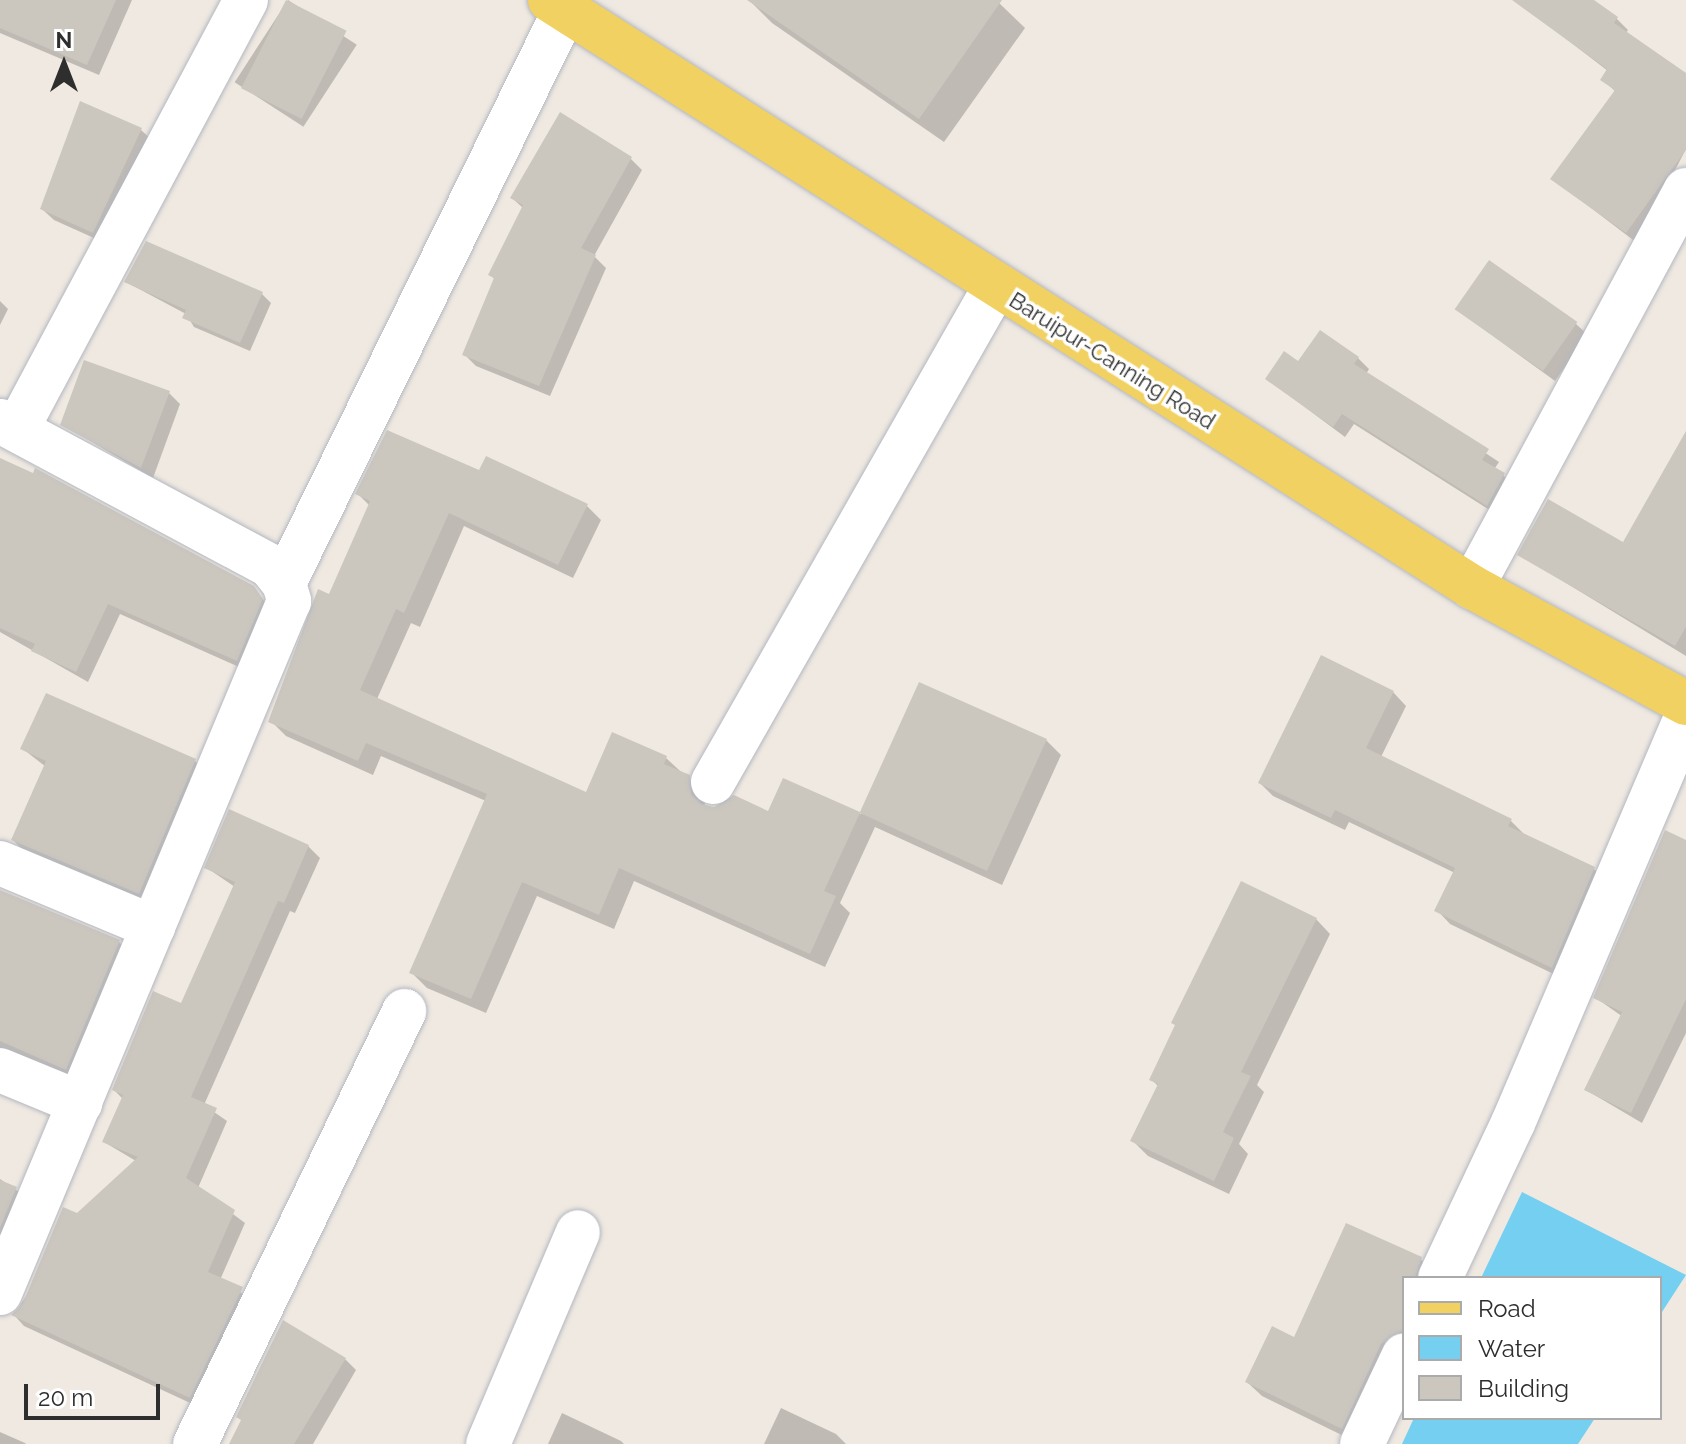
<!DOCTYPE html>
<style>
body{margin:0}
#map{position:relative;width:1686px;height:1444px;overflow:hidden;background:#efe9e1;font-family:Raleway,sans-serif}
div>[style]{position:absolute}
.water>*{inset:0;background:#75cff0}
.shadow>*{inset:0;background:#0003;transform-origin:0 0}
.building>*{inset:0;background:#cbc7bf;transform-origin:0 0}
.roads{filter:drop-shadow(0 0 2px #b4b7c1) drop-shadow(0 0 2px #b4b7c1)}
.minor>*{height:44px;margin:-22px;padding:0 22px;transform-origin:22px;border-radius:22px;background:#fff}
.major>*{height:44px;margin:-22px;padding:0 22px;transform-origin:22px;border-radius:22px;background:#f2d163}
span{translate:-50% -50%;white-space:nowrap;text-align:center;line-height:1.15;-webkit-text-stroke:7px #fff;paint-order:stroke}
.street-label{font-size:22px;color:#2e2e2e}
.legend{position:absolute;left:1402px;top:1276px;width:260px;height:144px;box-sizing:border-box;background:#fff;border:2px solid #ababab;margin:0;padding:10px 14px;list-style:none;font-size:24px;color:#2e2e2e}
.legend li{display:flex;align-items:center;gap:16px;height:40px}
.legend b{width:40px;border:2px solid #ababab}
.north{position:absolute;left:24px;top:24px;width:80px;height:80px;-webkit-text-stroke:6px #fff;paint-order:stroke;rotate:0deg;font-size:22px;font-weight:700;line-height:32px;text-align:center;color:#2e2e2e}
.north::after{content:'';display:block;margin:auto;width:28px;height:36px;background:#2e2e2e;clip-path:polygon(50% 0,100% 100%,50% 72%,0 100%)}
.scale{position:absolute;left:24px;top:1384px;width:136px;height:36px;box-sizing:border-box;border:4px solid #2e2e2e;border-top:0;padding-left:10px;font-size:24px;line-height:28px;white-space:nowrap;color:#2e2e2e;-webkit-text-stroke:6px #fff;paint-order:stroke}
</style>
<div id="map">
<div class="water">
<i style="clip-path:polygon(1522px 1192px,1686px 1275px,1660px 1315px,1660px 1278px,1481px 1278px)"></i>
<i style="clip-path:polygon(1414px 1418px,1595px 1418px,1578px 1444px,1402px 1444px)"></i>
</div>
<div class="shadow">
<i style="clip-path:polygon(0 0,132px 0,99px 75px,0 33px)"></i>
<i style="left:288px;top:0;width:82px;height:98px;rotate:33deg"></i>
<i style="clip-path:polygon(749px 0,996px 0,1025px 28px,944px 142px,772px 23px)"></i>
<i style="clip-path:polygon(1515px 0,1591px 0,1617px 19px,1628px 30px,1625px 34px,1686px 76px,1686px 149px,1637px 243px,1553px 179px,1616px 92px,1602px 79px,1608px 71px)"></i>
<i style="clip-path:polygon(81px 104px,141px 130px,153px 141px,105px 243px,54px 220px,42px 209px)"></i>
<i style="clip-path:polygon(630px 158px,642px 170px,594px 256px,606px 268px,550px 396px,476px 366px,465px 355px,495px 280px,490px 274px,523px 208px,512px 198px)"></i>
<i style="clip-path:polygon(126px 282px,262px 294px,271px 303px,250px 351px,194px 327px,186px 314px)"></i>
<i style="clip-path:polygon(0 301px,8px 309px,0 325px)"></i>
<i style="clip-path:polygon(1456px 309px,1576px 324px,1588px 335px,1555px 381px)"></i>
<i style="clip-path:polygon(1358px 358px,1369px 369px,1366px 374px,1499px 462px,1495px 468px,1515px 486px,1499px 516px,1354px 424px,1345px 437px,1267px 379px,1299px 364px)"></i>
<i style="clip-path:polygon(169px 393px,180px 404px,153px 478px,63px 425px)"></i>
<i style="clip-path:polygon(1686px 435px,1686px 656px,1520px 555px,1623px 545px)"></i>
<i style="clip-path:polygon(0 460px,253px 587px,273px 612px,248px 671px,120px 614px,88px 682px,0 632px)"></i>
<i style="clip-path:polygon(480px 473px,586px 505px,601px 520px,573px 578px,464px 526px,420px 627px,411px 623px,377px 699px,587px 795px,666px 758px,704px 793px,705px 807px,769px 814px,784px 780px,861px 814px,920px 684px,1046px 740px,1061px 755px,1002px 885px,875px 827px,840px 903px,850px 913px,825px 967px,634px 881px,614px 929px,537px 896px,486px 1013px,427px 988px,412px 973px,486px 801px,381px 756px,373px 775px,286px 736px,271px 721px,370px 506px,358px 494px)"></i>
<i style="clip-path:polygon(1393px 692px,1406px 706px,1381px 757px,1511px 821px,1524px 834px,1594px 869px,1607px 883px,1566px 980px,1450px 924px,1437px 910px,1455px 873px,1349px 822px,1345px 830px,1273px 796px,1260px 783px)"></i>
<i style="clip-path:polygon(23px 749px,195px 761px,209px 775px,154px 907px,27px 854px,13px 840px,46px 767px)"></i>
<i style="clip-path:polygon(1686px 842px,1686px 1033px,1642px 1123px,1586px 1090px,1623px 1017px,1596px 998px)"></i>
<i style="clip-path:polygon(308px 846px,320px 858px,295px 913px,290px 911px,204px 1105px,227px 1121px,198px 1188px,245px 1223px,220px 1280px,253px 1300px,201px 1408px,24px 1326px,14px 1315px,77px 1216px,136px 1161px,104px 1142px,123px 1099px,114px 1090px,182px 1006px,235px 887px,207px 868px)"></i>
<i style="clip-path:polygon(0 892px,119px 942px,130px 953px,77px 1080px,0 1059px)"></i>
<i style="clip-path:polygon(1316px 919px,1330px 934px,1257px 1085px,1264px 1092px,1239px 1144px,1248px 1154px,1229px 1194px,1148px 1156px,1133px 1141px,1159px 1087px,1151px 1079px)"></i>
<i style="clip-path:polygon(0 1179px,28px 1198px,0 1269px)"></i>
<i style="clip-path:polygon(1421px 1259px,1434px 1278px,1404px 1278px,1404px 1354px,1356px 1442px,1262px 1396px,1247px 1382px)"></i>
<i style="clip-path:polygon(345px 1359px,356px 1370px,313px 1444px,231px 1444px)"></i>
<i style="clip-path:polygon(781px 1408px,836px 1434px,846px 1444px,764px 1444px)"></i>
<i style="clip-path:polygon(562px 1413px,621px 1441px,624px 1444px,548px 1444px)"></i>
<i style="clip-path:polygon(0 1432px,25px 1443px,26px 1444px,0 1444px)"></i>
</div>
<div class="building">
<i style="clip-path:polygon(0 0,116px 0,87px 65px,0 28px)"></i>
<i style="left:286px;top:0;width:68px;height:99px;rotate:27deg"></i>
<i style="clip-path:polygon(747px 0,1002px 0,919px 119px)"></i>
<i style="clip-path:polygon(1512px 0,1594px 0,1618px 17px,1614px 23px,1686px 73px,1686px 150px,1626px 233px,1550px 179px,1615px 90px,1600px 80px,1607px 69px)"></i>
<i style="clip-path:polygon(80px 101px,142px 128px,93px 233px,40px 209px)"></i>
<i style="clip-path:polygon(560px 112px,632px 157px,581px 248px,596px 255px,539px 386px,462px 355px,494px 278px,488px 275px,523px 205px,510px 198px)"></i>
<i style="clip-path:polygon(146px 241px,263px 292px,240px 343px,182px 318px,186px 310px,124px 282px)"></i>
<i style="left:1489px;top:260px;width:108px;height:60px;rotate:35deg"></i>
<i style="clip-path:polygon(1320px 330px,1359px 357px,1354px 364px,1489px 449px,1482px 460px,1505px 473px,1487px 506px,1342px 414px,1333px 427px,1265px 379px,1284px 351px,1298px 361px)"></i>
<i style="clip-path:polygon(84px 360px,170px 391px,141px 468px,60px 425px)"></i>
<i style="clip-path:polygon(387px 430px,479px 470px,486px 456px,588px 504px,558px 565px,449px 513px,404px 613px,396px 609px,360px 690px,586px 792px,612px 732px,667px 756px,664px 764px,690px 775px,691px 794px,701px 804px,714px 807px,734px 795px,768px 811px,783px 778px,860px 812px,919px 682px,1047px 739px,987px 871px,860px 813px,824px 891px,836px 896px,810px 954px,619px 868px,599px 915px,522px 882px,471px 999px,409px 973px,487px 794px,366px 743px,358px 761px,268px 722px,318px 589px,329px 594px,370px 501px,355px 494px)"></i>
<i style="clip-path:polygon(1686px 431px,1686px 627px,1675px 646px,1517px 555px,1548px 499px,1623px 542px)"></i>
<i style="clip-path:polygon(0 458px,33px 473px,35px 468px,254px 586px,263px 599px,237px 661px,108px 604px,76px 672px,31px 651px,35px 644px,0 628px)"></i>
<i style="clip-path:polygon(1321px 655px,1394px 691px,1366px 748px,1512px 819px,1508px 826px,1595px 867px,1552px 968px,1434px 911px,1455px 868px,1335px 810px,1331px 818px,1258px 783px)"></i>
<i style="clip-path:polygon(46px 693px,196px 759px,139px 894px,11px 840px,46px 761px,20px 749px)"></i>
<i style="clip-path:polygon(229px 809px,309px 845px,284px 903px,278px 901px,191px 1097px,217px 1108px,186px 1178px,235px 1210px,208px 1272px,243px 1287px,190px 1398px,11px 1315px,23px 1303px,63px 1207px,77px 1213px,138px 1157px,102px 1142px,123px 1095px,112px 1090px,153px 991px,181px 1003px,235px 882px,204px 868px)"></i>
<i style="clip-path:polygon(1665px 830px,1686px 840px,1686px 999px,1631px 1113px,1584px 1090px,1622px 1012px,1593px 998px)"></i>
<i style="clip-path:polygon(1241px 881px,1317px 918px,1241px 1072px,1251px 1076px,1223px 1132px,1234px 1138px,1214px 1181px,1130px 1141px,1158px 1084px,1149px 1080px,1175px 1025px,1171px 1023px)"></i>
<i style="clip-path:polygon(0 890px,120px 940px,66px 1070px,0 1041px)"></i>
<i style="clip-path:polygon(0 1180px,17px 1187px,0 1228px)"></i>
<i style="clip-path:polygon(1346px 1223px,1422px 1257px,1415px 1278px,1404px 1278px,1404px 1330px,1381px 1344px,1342px 1429px,1245px 1382px,1272px 1326px,1294px 1337px)"></i>
<i style="clip-path:polygon(283px 1320px,346px 1358px,294px 1444px,229px 1444px,241px 1420px,236px 1417px)"></i>
</div>
<div class="roads">
<div class="minor">
<i style="left:0;top:421px;width:306px;rotate:28.2deg"></i>
<i style="left:270px;top:566px;width:22px;rotate:51deg"></i>
<i style="left:284px;top:583px;width:19px;rotate:74deg"></i>
<i style="left:289px;top:601px;width:750px;rotate:112.67deg"></i>
<i style="left:17px;top:429px;width:486px;rotate:-61.9deg"></i>
<i style="left:284px;top:583px;width:638px;rotate:-63.88deg"></i>
<i style="left:1472px;top:587px;width:451px;rotate:-61.7deg"></i>
<i style="left:713px;top:782px;width:570px;rotate:-60.33deg"></i>
<i style="left:0;top:863px;width:166px;rotate:22.7deg"></i>
<i style="left:0;top:1070px;width:87px;rotate:22.4deg"></i>
<i style="left:1440px;top:1278px;width:171px;rotate:-64.8deg"></i>
<i style="left:1513px;top:1123px;width:440px;rotate:-66.9deg"></i>
<i style="left:195px;top:1444px;width:481px;rotate:-64.2deg"></i>
<i style="left:488px;top:1444px;width:230px;rotate:-67deg"></i>
<i style="left:1362px;top:1444px;width:98px;rotate:-64.7deg"></i>
</div>
<div class="major">
<i style="left:550px;top:0;width:1093px;rotate:32.48deg"></i>
<i style="left:1472px;top:587px;width:243px;rotate:28.5deg"></i>
</div>
</div>
<div class="street-label">
<span style="left:1112px;top:361px;rotate:32deg">Baruipur-Canning Road</span>
</div>
<ul class="legend">
<li><b style="height:10px;background:#f2d163"></b>Road</li>
<li><b style="height:22px;background:#75cff0"></b>Water</li>
<li><b style="height:22px;background:#cbc7bf"></b>Building</li>
</ul>
<div class="north">N</div>
<div class="scale">20 m</div>
</div>
